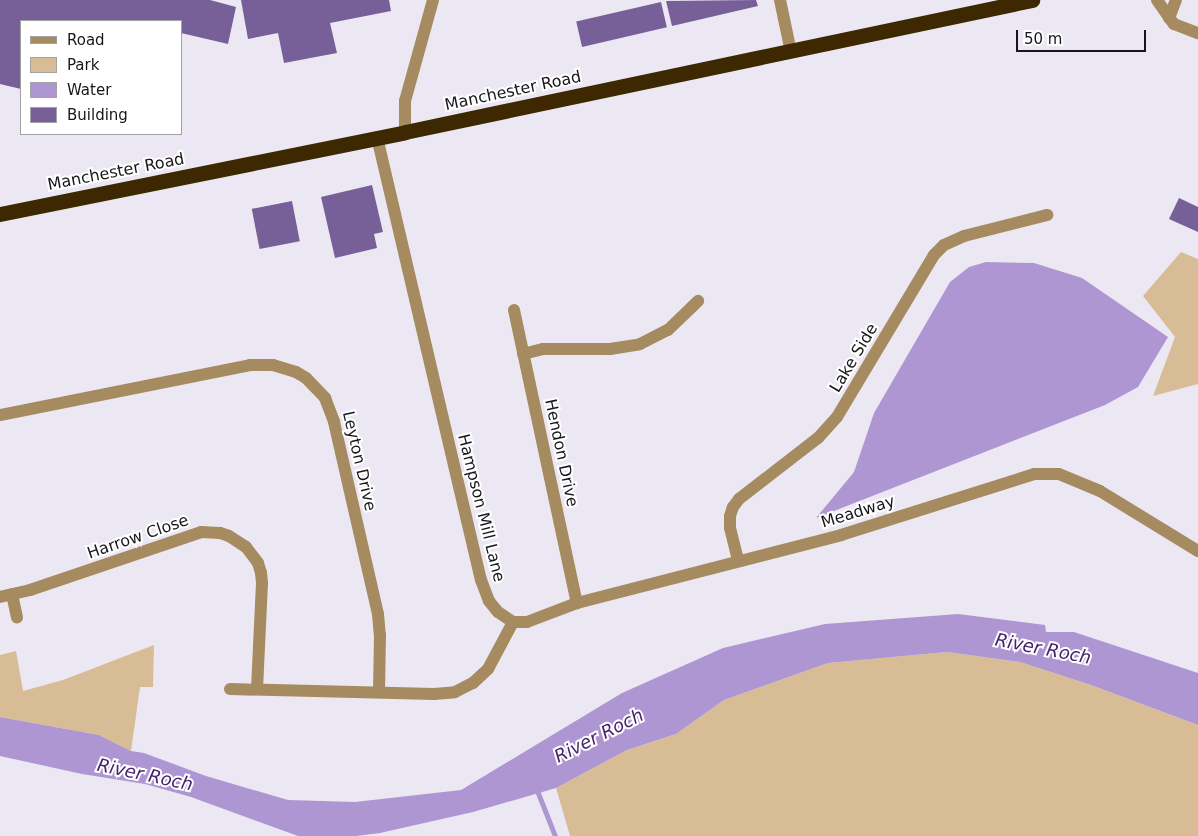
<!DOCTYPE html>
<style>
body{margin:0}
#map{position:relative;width:1198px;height:836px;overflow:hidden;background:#ece8f3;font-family:"DejaVu Sans",sans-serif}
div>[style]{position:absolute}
.green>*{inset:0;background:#d7bc96}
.water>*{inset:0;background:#ae96d2}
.stream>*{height:5px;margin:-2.5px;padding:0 2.5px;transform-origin:2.5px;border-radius:2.5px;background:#ae96d2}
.building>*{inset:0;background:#776098;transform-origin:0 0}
.street>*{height:12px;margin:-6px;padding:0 6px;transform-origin:6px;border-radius:6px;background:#a68a60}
.highway>*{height:15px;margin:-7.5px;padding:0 7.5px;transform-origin:7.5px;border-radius:7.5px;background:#3d2802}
span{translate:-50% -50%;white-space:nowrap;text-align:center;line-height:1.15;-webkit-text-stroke:4px #fff;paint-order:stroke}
.street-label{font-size:16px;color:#18161a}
.water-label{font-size:18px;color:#46246b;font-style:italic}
.legend{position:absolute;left:20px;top:20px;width:162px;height:115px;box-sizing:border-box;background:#fff;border:1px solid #a3a2a3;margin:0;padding:6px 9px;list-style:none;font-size:15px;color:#18161a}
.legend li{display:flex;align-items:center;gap:10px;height:25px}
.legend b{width:25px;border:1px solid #a3a2a3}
.scale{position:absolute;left:1016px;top:30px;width:130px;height:22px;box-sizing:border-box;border:2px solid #18161a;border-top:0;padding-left:6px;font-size:15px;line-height:18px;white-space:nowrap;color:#18161a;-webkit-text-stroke:4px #fff;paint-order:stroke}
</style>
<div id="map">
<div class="green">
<i style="clip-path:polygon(1181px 252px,1198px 259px,1198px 384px,1153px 396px,1175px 337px,1143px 296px)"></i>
<i style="clip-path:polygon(154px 645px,153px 687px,140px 687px,131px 751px,99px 735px,0 717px,0 655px,16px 651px,23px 691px,63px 680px)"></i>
<i style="clip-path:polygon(947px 652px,1020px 662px,1091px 685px,1198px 725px,1198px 836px,570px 836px,556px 788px,627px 750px,676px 734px,724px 700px,828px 663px)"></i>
</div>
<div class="water">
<i style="clip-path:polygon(986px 262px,1034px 263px,1082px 278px,1168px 337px,1138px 387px,1105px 405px,816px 518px,854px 472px,874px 413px,950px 282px,969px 267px)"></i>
<i style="clip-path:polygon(958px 614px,1045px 625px,1046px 632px,1074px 632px,1198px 673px,1198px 725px,1091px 685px,1020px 662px,947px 652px,828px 663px,724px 700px,676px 734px,627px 750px,556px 788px,473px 812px,380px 833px,356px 836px,298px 836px,191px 797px,145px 784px,82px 774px,0 756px,0 717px,99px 735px,131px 751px,144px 753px,206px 776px,288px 800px,355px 802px,461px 790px,622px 693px,723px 648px,825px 624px)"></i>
</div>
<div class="stream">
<i style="left:536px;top:788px;width:52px;rotate:68.4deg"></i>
</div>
<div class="building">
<i style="clip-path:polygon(0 0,210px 0,236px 7px,228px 44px,181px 33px,181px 21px,21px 21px,21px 89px,0 84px)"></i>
<i style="clip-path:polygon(241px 0,389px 0,391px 11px,330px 23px,337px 53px,284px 63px,278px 33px,248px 39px)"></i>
<i style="clip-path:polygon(756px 0,758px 6px,672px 26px,666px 1px)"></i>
<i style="left:661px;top:2px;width:26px;height:87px;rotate:77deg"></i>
<i style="clip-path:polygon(372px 185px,383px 232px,374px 234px,377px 248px,335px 258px,321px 197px)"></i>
<i style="clip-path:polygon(1179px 198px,1198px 207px,1198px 232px,1169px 219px)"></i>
<i style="left:292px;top:201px;width:41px;height:41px;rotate:79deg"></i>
</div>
<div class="street">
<i style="left:780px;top:0;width:53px;rotate:78.1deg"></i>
<i style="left:1157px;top:0;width:29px;rotate:55deg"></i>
<i style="left:1174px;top:24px;width:26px;rotate:21deg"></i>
<i style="left:1169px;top:18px;width:19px;rotate:-69deg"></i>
<i style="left:405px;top:132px;width:31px;rotate:-90deg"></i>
<i style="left:405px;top:101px;width:105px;rotate:-74.5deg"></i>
<i style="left:377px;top:137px;width:455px;rotate:76.8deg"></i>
<i style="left:481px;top:580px;width:22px;rotate:69deg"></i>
<i style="left:489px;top:601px;width:14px;rotate:51deg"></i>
<i style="left:498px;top:612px;width:18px;rotate:34deg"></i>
<i style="left:514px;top:310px;width:300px;rotate:77.9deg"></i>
<i style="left:523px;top:354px;width:21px;rotate:-14deg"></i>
<i style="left:543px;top:349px;width:67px"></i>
<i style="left:610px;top:349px;width:30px;rotate:-9deg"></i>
<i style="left:640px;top:344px;width:31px;rotate:-27deg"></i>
<i style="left:668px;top:330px;width:42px;rotate:-44deg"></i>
<i style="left:0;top:415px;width:255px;rotate:-11.3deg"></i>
<i style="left:250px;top:365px;width:23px"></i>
<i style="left:273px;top:365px;width:24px;rotate:17deg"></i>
<i style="left:296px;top:372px;width:12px;rotate:31deg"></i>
<i style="left:306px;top:378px;width:28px;rotate:46deg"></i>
<i style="left:325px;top:398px;width:26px;rotate:69deg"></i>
<i style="left:334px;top:422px;width:197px;rotate:77.1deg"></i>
<i style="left:378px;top:614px;width:21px;rotate:85deg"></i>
<i style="left:380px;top:635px;width:56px;rotate:91deg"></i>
<i style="left:738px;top:560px;width:34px;rotate:-104deg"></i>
<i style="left:730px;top:527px;width:11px;rotate:-90deg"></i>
<i style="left:730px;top:516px;width:9px;rotate:-72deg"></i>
<i style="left:733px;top:507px;width:10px;rotate:-53deg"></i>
<i style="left:739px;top:499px;width:100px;rotate:-37.7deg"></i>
<i style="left:818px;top:438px;width:28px;rotate:-48deg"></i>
<i style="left:837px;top:417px;width:189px;rotate:-59.1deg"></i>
<i style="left:934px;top:255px;width:14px;rotate:-45deg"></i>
<i style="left:944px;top:245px;width:22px;rotate:-24deg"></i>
<i style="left:964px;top:236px;width:86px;rotate:-14.2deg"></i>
<i style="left:12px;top:594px;width:24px;rotate:78deg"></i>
<i style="left:0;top:597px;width:31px;rotate:-13deg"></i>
<i style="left:30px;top:590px;width:181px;rotate:-18.7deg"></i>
<i style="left:201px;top:532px;width:19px;rotate:3deg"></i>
<i style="left:220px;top:533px;width:9px;rotate:18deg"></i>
<i style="left:229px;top:536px;width:20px;rotate:33deg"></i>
<i style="left:246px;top:547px;width:20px;rotate:53deg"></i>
<i style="left:258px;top:563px;width:10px;rotate:73deg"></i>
<i style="left:261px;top:573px;width:10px;rotate:84deg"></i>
<i style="left:262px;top:583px;width:106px;rotate:92.7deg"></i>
<i style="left:513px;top:622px;width:14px"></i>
<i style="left:527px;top:622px;width:53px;rotate:-20.8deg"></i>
<i style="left:577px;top:603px;width:273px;rotate:-14.4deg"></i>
<i style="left:841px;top:535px;width:202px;rotate:-17.5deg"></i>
<i style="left:1034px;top:474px;width:25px"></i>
<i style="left:1059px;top:474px;width:44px;rotate:22.5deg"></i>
<i style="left:1100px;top:491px;width:115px;rotate:31.5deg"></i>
<i style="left:230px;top:689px;width:204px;rotate:1.4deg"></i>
<i style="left:434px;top:694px;width:21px;rotate:-5deg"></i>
<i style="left:455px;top:692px;width:20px;rotate:-27deg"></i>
<i style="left:473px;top:683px;width:21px;rotate:-43deg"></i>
<i style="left:488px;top:669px;width:53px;rotate:-62deg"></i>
</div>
<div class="highway">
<i style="left:0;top:214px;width:413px;rotate:-11.4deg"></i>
<i style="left:405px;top:132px;width:641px;rotate:-11.89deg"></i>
</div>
<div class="street-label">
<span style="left:513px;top:91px;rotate:-12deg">Manchester Road</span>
<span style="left:116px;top:172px;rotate:-11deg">Manchester Road</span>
<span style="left:854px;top:358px;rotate:-59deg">Lake Side</span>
<span style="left:561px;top:453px;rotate:78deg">Hendon Drive</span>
<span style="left:359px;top:461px;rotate:77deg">Leyton Drive</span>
<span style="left:481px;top:508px;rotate:76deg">Hampson Mill Lane</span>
<span style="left:858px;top:512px;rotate:-17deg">Meadway</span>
<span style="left:138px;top:537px;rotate:-19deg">Harrow Close</span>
</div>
<div class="water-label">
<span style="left:1043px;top:649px;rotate:11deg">River Roch</span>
<span style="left:599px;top:736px;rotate:-27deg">River Roch</span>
<span style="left:145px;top:775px;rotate:12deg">River Roch</span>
</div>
<ul class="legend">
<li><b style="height:6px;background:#a68a60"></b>Road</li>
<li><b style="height:14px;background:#d7bc96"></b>Park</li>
<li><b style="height:14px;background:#ae96d2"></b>Water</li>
<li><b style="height:14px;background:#776098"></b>Building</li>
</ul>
<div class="scale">50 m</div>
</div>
